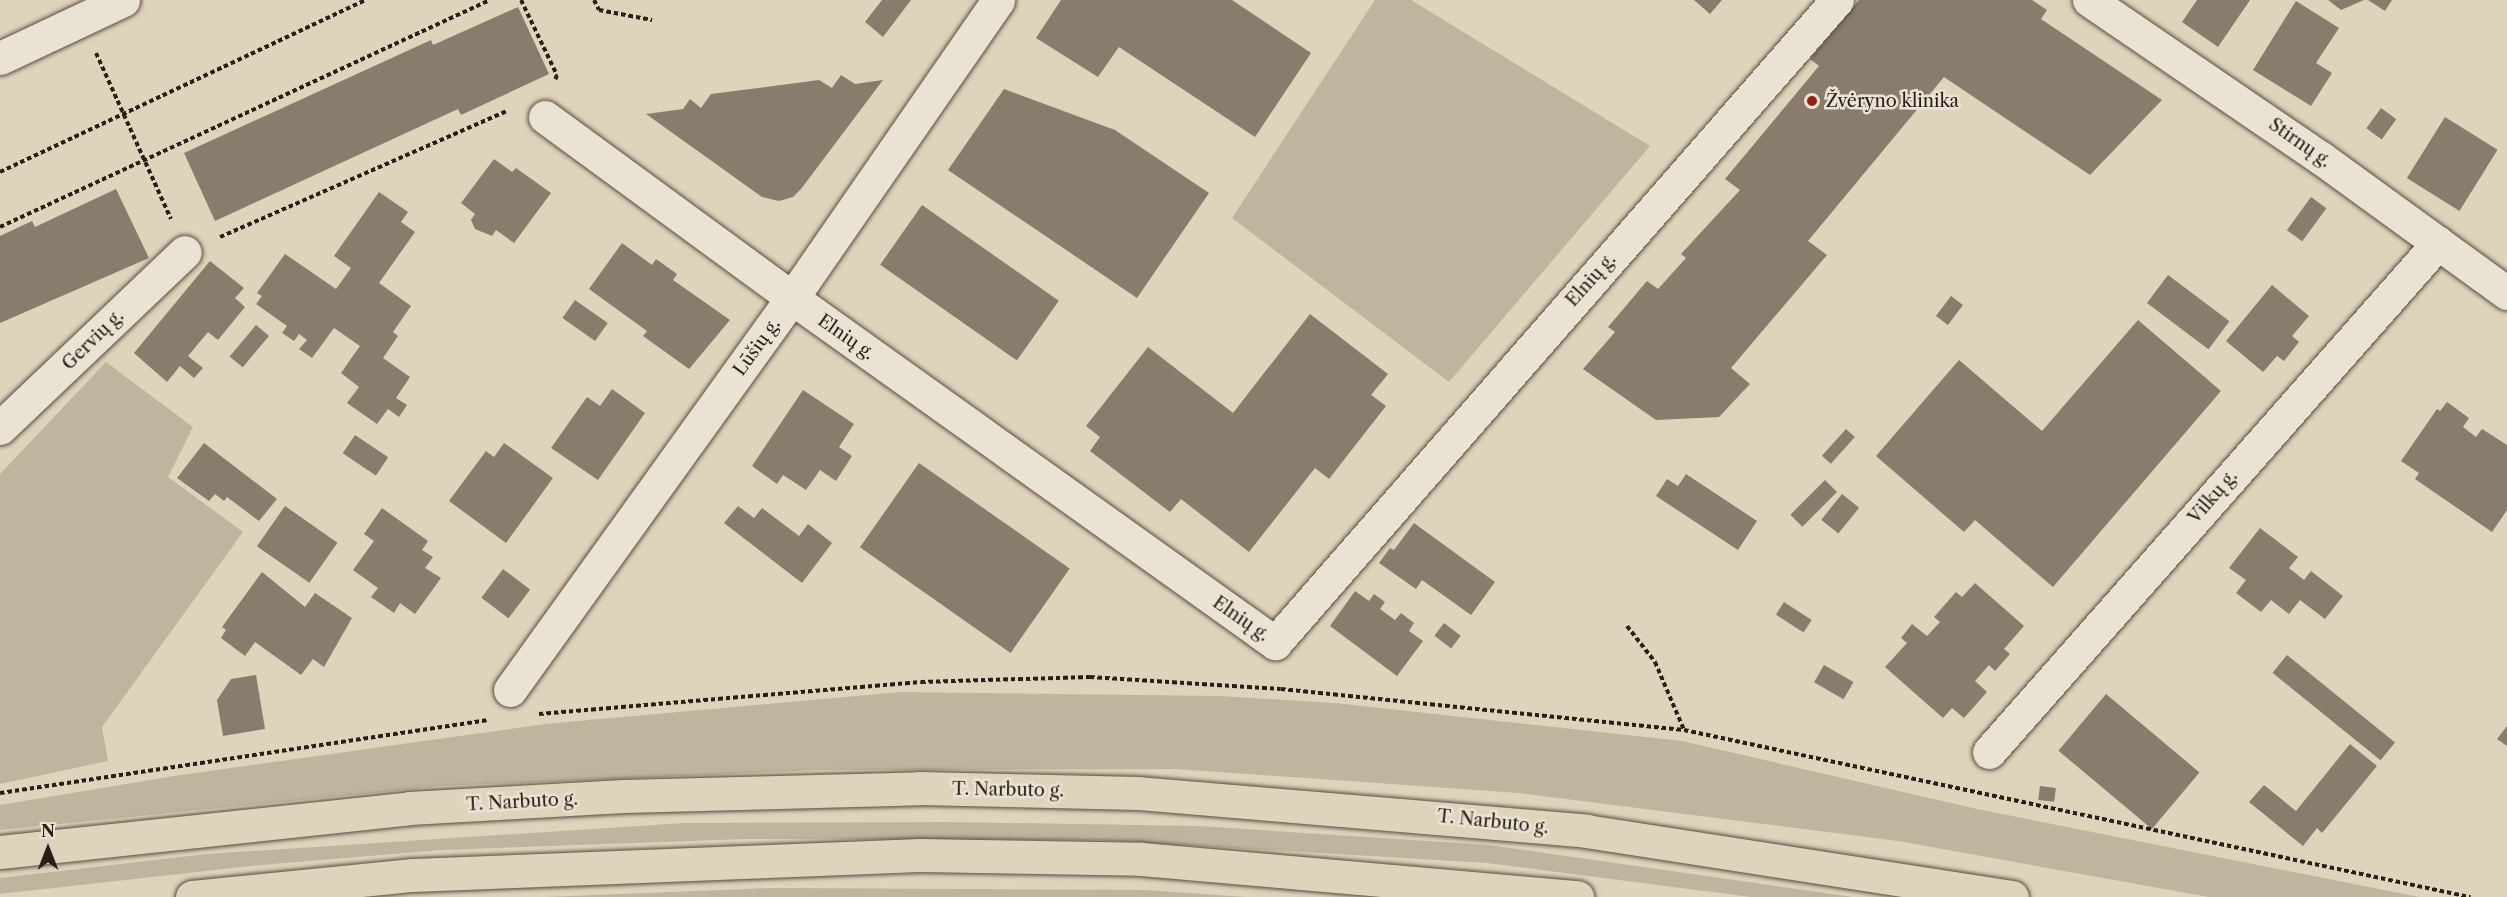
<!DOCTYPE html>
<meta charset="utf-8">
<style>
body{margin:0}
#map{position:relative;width:2507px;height:897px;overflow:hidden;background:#dfd3bb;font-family:"Libre Caslon Text",serif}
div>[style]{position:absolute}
.green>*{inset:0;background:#c0b49f}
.building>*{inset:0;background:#897c6d;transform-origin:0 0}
.path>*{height:4px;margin-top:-2px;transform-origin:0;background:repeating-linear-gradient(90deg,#2b1e18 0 4.5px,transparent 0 7.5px)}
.roads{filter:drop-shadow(0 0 2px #584b41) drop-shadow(0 0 2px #584b41)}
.street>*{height:33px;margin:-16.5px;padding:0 16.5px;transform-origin:16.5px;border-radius:16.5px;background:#eae2d3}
.primary>*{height:33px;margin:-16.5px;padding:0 16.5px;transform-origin:16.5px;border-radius:16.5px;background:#dfd3bb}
.dots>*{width:16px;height:16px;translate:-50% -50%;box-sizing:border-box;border:3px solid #eae2d3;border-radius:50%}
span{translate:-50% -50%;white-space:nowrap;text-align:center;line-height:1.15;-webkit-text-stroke:5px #eae2d3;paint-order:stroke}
.poi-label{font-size:18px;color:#2b1e18}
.left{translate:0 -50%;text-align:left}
.street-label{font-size:18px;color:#2b1e18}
.north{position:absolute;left:18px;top:819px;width:60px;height:60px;-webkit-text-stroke:4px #eae2d3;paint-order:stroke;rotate:0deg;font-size:16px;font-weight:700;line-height:24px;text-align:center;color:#2b1e18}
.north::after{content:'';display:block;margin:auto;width:21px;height:27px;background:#2b1e18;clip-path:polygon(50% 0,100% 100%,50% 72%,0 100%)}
</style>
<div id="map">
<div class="green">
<i style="clip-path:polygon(1375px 0,1411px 0,1650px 146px,1449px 382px,1232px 218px)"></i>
<i style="clip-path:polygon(106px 362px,193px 427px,168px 477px,243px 532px,102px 727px,108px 761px,0 784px,0 474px)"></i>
<i style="clip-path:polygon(901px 692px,1218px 696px,1335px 703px,1682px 741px,1977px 809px,2419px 897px,2209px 897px,1898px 841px,1519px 793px,1176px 769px,821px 770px,441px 786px,0 830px,0 805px,174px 776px,545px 724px)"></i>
<i style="clip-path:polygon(946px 822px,1198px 826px,1489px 845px,1853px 897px,1751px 897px,1487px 863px,1102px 840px,745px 839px,441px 850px,261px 865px,0 894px,0 878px,207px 854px,685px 823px)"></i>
<i style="clip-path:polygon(773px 888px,1145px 890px,1246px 897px,545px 897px)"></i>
</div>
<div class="building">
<i style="clip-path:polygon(882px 0,911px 0,883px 37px,865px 22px)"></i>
<i style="clip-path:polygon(1061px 0,1232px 0,1311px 53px,1255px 137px,1119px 47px,1098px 77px,1036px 38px)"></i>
<i style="clip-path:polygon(1694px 0,1722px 0,1710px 14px)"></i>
<i style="clip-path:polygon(1859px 0,2032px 0,2047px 10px,2041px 19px,2162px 100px,2090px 175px,1944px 77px,1808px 241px,1827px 255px,1731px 368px,1750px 384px,1719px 417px,1656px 420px,1583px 369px,1615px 332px,1608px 327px,1647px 281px,1658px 289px,1686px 258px,1681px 254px,1740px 190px,1725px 179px,1819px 66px,1810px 59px)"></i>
<i style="clip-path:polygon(2197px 0,2250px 0,2218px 47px,2182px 22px)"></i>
<i style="clip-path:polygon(2328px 0,2364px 0,2341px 10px)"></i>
<i style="clip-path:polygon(2368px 0,2392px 0,2385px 11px)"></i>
<i style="clip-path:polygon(2296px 1px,2339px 28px,2316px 63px,2332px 73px,2311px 106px,2253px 70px)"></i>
<i style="clip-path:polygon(518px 7px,549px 74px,461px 115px,458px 109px,215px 221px,184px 153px,431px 40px,433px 45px)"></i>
<i style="clip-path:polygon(841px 75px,855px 84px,883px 80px,801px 189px,793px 197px,779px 201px,762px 197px,646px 114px,683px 109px,690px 99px,701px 108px,711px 94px,819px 80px,832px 88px)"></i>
<i style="clip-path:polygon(1004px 89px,1115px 130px,1209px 193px,1137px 298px,948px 170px)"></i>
<i style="left:2381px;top:108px;width:19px;height:25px;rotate:36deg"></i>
<i style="left:2445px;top:117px;width:62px;height:72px;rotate:32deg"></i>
<i style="clip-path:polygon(494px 159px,512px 172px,516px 168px,551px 193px,514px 243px,496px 230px,492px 236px,475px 229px,471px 220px,475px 214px,461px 203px)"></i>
<i style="clip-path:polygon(116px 189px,149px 258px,0 323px,0 236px,32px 221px,35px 227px)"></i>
<i style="clip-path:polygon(379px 192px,408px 212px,401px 222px,415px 232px,379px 283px,411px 306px,393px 332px,398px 336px,383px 358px,410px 377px,396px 398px,407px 405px,399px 417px,388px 409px,377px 424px,347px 403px,359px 387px,341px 373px,360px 346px,334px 328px,312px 358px,299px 349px,307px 340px,299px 334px,294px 341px,282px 333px,287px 326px,256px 304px,262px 296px,257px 293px,285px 254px,336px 289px,351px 268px,334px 256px)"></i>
<i style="left:2311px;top:197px;width:19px;height:41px;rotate:36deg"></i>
<i style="left:922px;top:205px;width:167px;height:73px;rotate:35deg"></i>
<i style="clip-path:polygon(622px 243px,652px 265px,656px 259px,677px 274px,673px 280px,730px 320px,689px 369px,643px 336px,647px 331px,589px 289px)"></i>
<i style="clip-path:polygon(210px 261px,244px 288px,235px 298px,245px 307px,218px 340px,208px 332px,188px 356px,203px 368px,194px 378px,180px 366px,167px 382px,134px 353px)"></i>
<i style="left:2168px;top:275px;width:77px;height:35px;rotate:37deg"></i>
<i style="clip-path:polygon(2272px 285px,2309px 316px,2292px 336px,2299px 342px,2284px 361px,2277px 356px,2263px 372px,2226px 341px)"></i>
<i style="left:1951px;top:296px;width:15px;height:25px;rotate:37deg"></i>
<i style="left:575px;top:300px;width:40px;height:22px;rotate:35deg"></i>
<i style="clip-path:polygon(1310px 314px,1388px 374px,1371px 395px,1386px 406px,1329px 479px,1315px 468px,1249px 552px,1181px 499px,1170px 512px,1090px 451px,1100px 437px,1086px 426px,1148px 347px,1233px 413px)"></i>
<i style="clip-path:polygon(2138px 320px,2221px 391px,2053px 587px,1975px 520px,1964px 532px,1876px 456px,1959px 360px,2042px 431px)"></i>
<i style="left:256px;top:325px;width:17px;height:41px;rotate:40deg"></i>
<i style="clip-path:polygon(612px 389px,645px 413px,598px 480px,551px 448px,587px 397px,600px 406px)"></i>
<i style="clip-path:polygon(803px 390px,854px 424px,839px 447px,852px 456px,836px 481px,820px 470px,806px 490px,783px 475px,777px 484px,752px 466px)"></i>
<i style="clip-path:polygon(2447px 402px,2469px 418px,2463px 427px,2476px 437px,2482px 429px,2507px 445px,2507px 510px,2492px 532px,2415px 479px,2419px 473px,2401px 461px,2437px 409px,2440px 411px)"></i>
<i style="left:1846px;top:429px;width:12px;height:36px;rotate:42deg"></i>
<i style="left:355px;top:435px;width:40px;height:22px;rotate:34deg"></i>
<i style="clip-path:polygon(204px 443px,277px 499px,259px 521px,227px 497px,224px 501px,215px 494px,209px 501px,177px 478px)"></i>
<i style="clip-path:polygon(504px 443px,553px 478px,506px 543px,449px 501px,486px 451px,494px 457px)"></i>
<i style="left:919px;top:463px;width:184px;height:103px;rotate:35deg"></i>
<i style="clip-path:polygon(1686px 474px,1757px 521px,1738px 550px,1656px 496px,1667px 479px,1678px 486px)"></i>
<i style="left:1825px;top:480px;width:17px;height:49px;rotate:45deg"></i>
<i style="left:1842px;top:494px;width:22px;height:33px;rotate:39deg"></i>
<i style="left:285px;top:506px;width:64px;height:49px;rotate:35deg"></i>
<i style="clip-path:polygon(738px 506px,754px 518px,762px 508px,799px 536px,808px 524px,832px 543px,802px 583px,724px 523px)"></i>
<i style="clip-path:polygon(382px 508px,428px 541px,422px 550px,433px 557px,425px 568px,441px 578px,415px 614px,400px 603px,394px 613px,371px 597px,378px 588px,353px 570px,374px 541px,364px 534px)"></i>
<i style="clip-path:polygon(1414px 523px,1495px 582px,1471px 615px,1422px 580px,1416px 589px,1379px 563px,1390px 548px,1394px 550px)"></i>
<i style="clip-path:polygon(2260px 528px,2298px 557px,2289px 568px,2304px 580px,2311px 571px,2343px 596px,2325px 619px,2300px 600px,2289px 614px,2271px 600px,2261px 612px,2236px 593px,2246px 580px,2229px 568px)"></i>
<i style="left:503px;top:569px;width:34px;height:36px;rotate:37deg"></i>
<i style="clip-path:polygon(262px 572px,305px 607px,315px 593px,352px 618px,324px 667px,313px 659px,301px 675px,255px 642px,245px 656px,221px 638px,226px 630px,222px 627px)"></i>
<i style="clip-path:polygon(1975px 583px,2024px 626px,2004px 649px,2010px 654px,1995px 671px,1989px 665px,1975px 681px,1987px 692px,1964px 718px,1952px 708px,1943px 718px,1885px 667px,1907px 643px,1901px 638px,1912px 624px,1927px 636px,1940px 622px,1934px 617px,1956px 592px,1962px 597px)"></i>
<i style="clip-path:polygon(1355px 591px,1369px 601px,1374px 594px,1385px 602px,1380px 609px,1395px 620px,1401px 613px,1414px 623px,1409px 631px,1423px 641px,1397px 676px,1330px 626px)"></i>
<i style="left:1784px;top:602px;width:33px;height:15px;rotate:33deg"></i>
<i style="left:1444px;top:623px;width:21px;height:16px;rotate:37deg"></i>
<i style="left:2287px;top:655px;width:139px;height:23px;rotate:39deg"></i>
<i style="left:1824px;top:665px;width:34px;height:20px;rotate:30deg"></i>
<i style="clip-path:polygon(256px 675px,265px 729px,223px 736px,217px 700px,231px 679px)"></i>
<i style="left:2106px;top:694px;width:122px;height:74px;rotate:40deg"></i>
<i style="clip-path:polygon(2507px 726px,2507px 746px,2497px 739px)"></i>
<i style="clip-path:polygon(2350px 744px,2377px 766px,2322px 833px,2317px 828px,2303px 846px,2249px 802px,2264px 785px,2296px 811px)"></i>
<i style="left:2040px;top:786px;width:16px;height:14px;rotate:7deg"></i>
</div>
<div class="path">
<i style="left:521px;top:0;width:83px;rotate:64.4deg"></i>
<i style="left:557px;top:75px;width:5px;rotate:112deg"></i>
<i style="left:594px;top:0;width:11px;rotate:63deg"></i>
<i style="left:599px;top:10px;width:54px;rotate:10.7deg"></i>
<i style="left:96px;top:53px;width:182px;rotate:65.7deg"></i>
<i style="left:0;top:172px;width:404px;rotate:-25.2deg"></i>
<i style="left:0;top:227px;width:540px;rotate:-24.86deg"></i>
<i style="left:220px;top:237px;width:313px;rotate:-23.7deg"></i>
<i style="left:1627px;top:626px;width:46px;rotate:52.1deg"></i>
<i style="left:1655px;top:662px;width:74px;rotate:66.9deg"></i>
<i style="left:539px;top:714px;width:383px;rotate:-4.8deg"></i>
<i style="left:921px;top:682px;width:169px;rotate:-1.7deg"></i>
<i style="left:1090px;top:677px;width:191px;rotate:3.6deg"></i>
<i style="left:1281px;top:689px;width:405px;rotate:5.8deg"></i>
<i style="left:1684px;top:730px;width:804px;rotate:12deg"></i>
<i style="left:0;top:793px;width:492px;rotate:-8.5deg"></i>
</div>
<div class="roads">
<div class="street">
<i style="left:2089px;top:0;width:281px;rotate:34.3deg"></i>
<i style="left:2321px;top:158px;width:230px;rotate:36deg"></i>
<i style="left:0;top:58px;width:136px;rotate:-25.2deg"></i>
<i style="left:545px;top:117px;width:306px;rotate:36.2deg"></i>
<i style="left:792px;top:298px;width:594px;rotate:35.54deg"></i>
<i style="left:1275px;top:643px;width:854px;rotate:-48.85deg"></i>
<i style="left:0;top:428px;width:255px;rotate:-43.6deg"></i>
<i style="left:510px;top:690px;width:483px;rotate:-54.3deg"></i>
<i style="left:792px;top:298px;width:362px;rotate:-55.3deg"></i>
<i style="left:1989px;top:752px;width:679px;rotate:-48.58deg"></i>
</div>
<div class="primary">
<i style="left:0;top:852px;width:411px;rotate:-6.1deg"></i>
<i style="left:409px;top:808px;width:215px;rotate:-3.2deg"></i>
<i style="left:624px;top:796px;width:296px;rotate:-1.5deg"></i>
<i style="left:920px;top:788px;width:218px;rotate:1.3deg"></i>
<i style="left:1138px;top:793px;width:450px;rotate:4.8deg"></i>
<i style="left:1586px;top:831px;width:431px;rotate:8.8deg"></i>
<i style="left:192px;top:897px;width:222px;rotate:-5.7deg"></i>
<i style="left:413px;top:875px;width:507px;rotate:-2.26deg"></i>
<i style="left:920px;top:855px;width:221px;rotate:1deg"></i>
<i style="left:1141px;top:859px;width:438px;rotate:5deg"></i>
</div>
</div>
<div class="dots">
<i style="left:1812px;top:101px;background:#8f2418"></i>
</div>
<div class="poi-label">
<span class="left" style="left:1826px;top:101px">Žvėryno klinika</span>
</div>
<div class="street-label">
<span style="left:2300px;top:143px;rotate:35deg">Stirnų g.</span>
<span style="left:1591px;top:280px;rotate:-48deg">Elnių g.</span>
<span style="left:846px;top:337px;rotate:35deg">Elnių g.</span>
<span style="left:93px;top:340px;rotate:-44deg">Gervių g.</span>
<span style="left:757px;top:347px;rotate:-54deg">Lūšių g.</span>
<span style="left:2213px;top:497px;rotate:-49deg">Vilkų g.</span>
<span style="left:1241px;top:619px;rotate:35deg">Elnių g.</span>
<span style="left:1008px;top:790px;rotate:1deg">T. Narbuto g.</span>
<span style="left:522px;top:802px;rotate:-3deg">T. Narbuto g.</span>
<span style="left:1493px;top:822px;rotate:6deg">T. Narbuto g.</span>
</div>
<div class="north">N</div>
</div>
